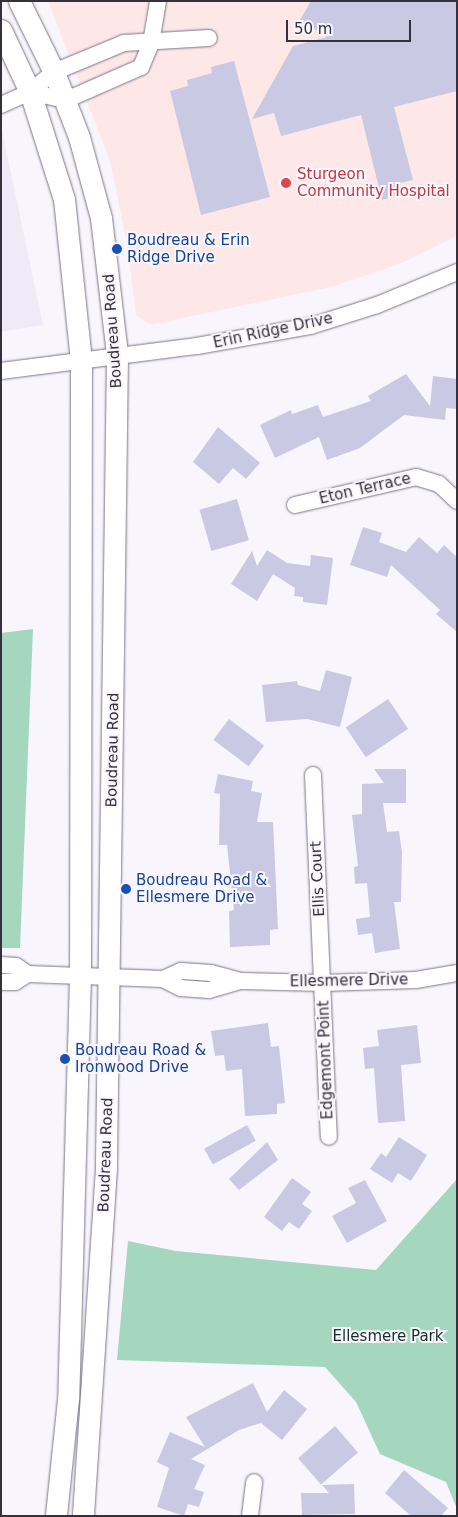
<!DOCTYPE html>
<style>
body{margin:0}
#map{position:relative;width:458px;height:1517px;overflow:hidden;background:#f8f6fc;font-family:"DejaVu Sans",sans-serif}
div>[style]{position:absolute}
.built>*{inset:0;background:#eeeaf7}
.medical>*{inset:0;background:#fee8e7}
.green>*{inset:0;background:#a5d6be}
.building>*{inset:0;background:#c9c9e3;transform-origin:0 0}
.roads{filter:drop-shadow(0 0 1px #7b738a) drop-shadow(0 0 1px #7b738a)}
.minor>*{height:16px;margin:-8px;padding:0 8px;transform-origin:8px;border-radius:8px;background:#fff}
.major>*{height:21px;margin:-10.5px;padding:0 10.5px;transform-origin:10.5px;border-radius:10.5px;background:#fff}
.dots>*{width:14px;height:14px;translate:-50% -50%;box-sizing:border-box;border:2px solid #f8f6fc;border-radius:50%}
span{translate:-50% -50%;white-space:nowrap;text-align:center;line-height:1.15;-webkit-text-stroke:4px #f8f6fc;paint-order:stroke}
.health-label{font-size:15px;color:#be3a42}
.left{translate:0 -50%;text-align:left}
.transit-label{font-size:15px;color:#164399}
.street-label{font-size:15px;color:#35313c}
.park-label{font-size:15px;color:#123124}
.frame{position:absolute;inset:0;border:2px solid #35313c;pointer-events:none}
.scale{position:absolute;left:286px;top:20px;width:125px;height:22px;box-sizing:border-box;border:2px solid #35313c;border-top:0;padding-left:6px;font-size:15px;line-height:18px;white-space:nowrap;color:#35313c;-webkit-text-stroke:4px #f8f6fc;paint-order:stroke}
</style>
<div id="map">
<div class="built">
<i style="clip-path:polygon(1px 126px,43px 325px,1px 332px)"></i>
</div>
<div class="medical">
<i style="clip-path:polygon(48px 1px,457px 1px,457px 236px,402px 263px,331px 287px,150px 325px,136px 315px,127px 243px,110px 161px)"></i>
</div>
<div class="green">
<i style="clip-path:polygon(33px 629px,20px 948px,1px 948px,1px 633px)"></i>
<i style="clip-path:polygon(457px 1179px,457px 1509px,446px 1482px,380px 1454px,356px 1402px,325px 1367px,117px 1360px,128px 1241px,176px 1251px,376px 1270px)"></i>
</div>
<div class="building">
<i style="clip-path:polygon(311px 1px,457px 1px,457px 91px,394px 107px,413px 180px,400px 183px,403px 194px,382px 200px,361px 115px,281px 136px,274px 113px,252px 119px,293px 46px,327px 37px,300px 20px)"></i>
<i style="clip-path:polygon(234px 61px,270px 197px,201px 215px,170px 91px,188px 86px,187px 80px,212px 73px,211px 67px)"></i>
<i style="clip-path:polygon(406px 374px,430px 406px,433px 376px,457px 379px,457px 409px,446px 408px,445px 420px,404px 415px,360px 448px,327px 460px,319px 437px,275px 458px,260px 425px,291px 410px,292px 414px,318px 405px,323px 417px,371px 401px,368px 396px)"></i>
<i style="clip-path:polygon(218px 427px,260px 463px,246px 479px,233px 468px,219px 484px,193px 462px)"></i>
<i style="left:237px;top:499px;width:43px;height:39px;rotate:74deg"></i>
<i style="clip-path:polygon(363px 527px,382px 533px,379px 542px,406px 552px,419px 537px,437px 553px,444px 545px,457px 557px,457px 632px,436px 614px,440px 610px,391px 565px,387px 577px,350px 565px)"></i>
<i style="clip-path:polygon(267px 550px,287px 563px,310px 566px,311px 555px,333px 558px,327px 605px,303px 602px,303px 597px,294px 596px,295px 588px,273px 574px,257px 601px,231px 584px,252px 551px,257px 566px)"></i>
<i style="clip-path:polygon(326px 670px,352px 677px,340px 727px,307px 719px,266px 722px,262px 685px,297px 681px,298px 685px,320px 691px)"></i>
<i style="left:388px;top:699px;width:36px;height:51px;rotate:56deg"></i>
<i style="left:229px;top:719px;width:44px;height:26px;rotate:37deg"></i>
<i style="clip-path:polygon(374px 769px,406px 769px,406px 803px,383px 803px,387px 832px,399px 831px,402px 853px,401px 902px,394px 902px,400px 949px,375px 953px,372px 933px,358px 935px,356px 919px,370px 917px,367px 883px,355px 884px,354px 867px,358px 866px,352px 815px,362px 814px,362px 784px,384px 783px)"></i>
<i style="clip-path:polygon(218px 774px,253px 781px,251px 791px,262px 793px,257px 822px,273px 822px,278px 929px,270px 930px,270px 945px,230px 947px,229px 911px,234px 910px,227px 845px,219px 845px,220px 794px,214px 793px)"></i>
<i style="clip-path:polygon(268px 1023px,271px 1047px,279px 1046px,285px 1103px,277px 1104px,277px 1114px,245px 1116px,242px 1069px,226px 1071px,224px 1055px,215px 1056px,211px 1031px)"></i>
<i style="clip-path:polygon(417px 1025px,421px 1063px,401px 1065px,405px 1121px,378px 1123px,374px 1068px,365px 1069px,363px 1048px,379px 1046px,377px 1030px)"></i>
<i style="left:247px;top:1125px;width:18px;height:49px;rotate:61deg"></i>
<i style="clip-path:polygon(399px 1137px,427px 1155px,411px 1181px,398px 1173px,392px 1183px,370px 1169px,381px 1153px,386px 1157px)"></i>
<i style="clip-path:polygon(267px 1142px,278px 1160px,239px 1190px,229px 1179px)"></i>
<i style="clip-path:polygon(292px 1178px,311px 1192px,302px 1204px,312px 1211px,299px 1229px,289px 1222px,282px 1231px,264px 1217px)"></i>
<i style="clip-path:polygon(365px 1180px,387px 1221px,347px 1243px,332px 1216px,356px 1203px,348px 1188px)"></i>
<i style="clip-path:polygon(253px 1383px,267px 1412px,284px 1390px,307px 1409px,282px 1440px,261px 1423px,239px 1430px,191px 1459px,205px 1465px,194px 1489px,204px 1492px,199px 1507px,188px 1504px,184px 1516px,157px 1507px,169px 1468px,157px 1462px,170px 1432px,205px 1447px,186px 1417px)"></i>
<i style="left:335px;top:1426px;width:35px;height:49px;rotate:49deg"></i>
<i style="clip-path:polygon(404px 1470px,448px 1508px,441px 1516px,411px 1516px,385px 1493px)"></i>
<i style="clip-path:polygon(354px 1484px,355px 1514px,302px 1515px,301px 1493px,329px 1493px,322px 1485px)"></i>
</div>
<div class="roads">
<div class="minor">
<i style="left:30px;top:92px;width:37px;rotate:13deg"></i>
<i style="left:66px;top:100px;width:82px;rotate:-23.7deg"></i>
<i style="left:141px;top:67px;width:26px;rotate:-67deg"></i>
<i style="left:151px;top:43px;width:43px;rotate:-80.5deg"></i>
<i style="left:1px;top:105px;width:32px;rotate:-24deg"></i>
<i style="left:30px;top:92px;width:31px;rotate:-40deg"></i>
<i style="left:54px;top:72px;width:76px;rotate:-22.5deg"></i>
<i style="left:124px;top:43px;width:85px;rotate:-3.4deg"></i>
<i style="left:1px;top:371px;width:198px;rotate:-7.3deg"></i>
<i style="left:197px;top:346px;width:116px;rotate:-10deg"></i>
<i style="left:311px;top:326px;width:69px;rotate:-17.7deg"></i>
<i style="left:377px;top:305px;width:87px;rotate:-22.4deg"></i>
<i style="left:295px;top:505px;width:124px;rotate:-13deg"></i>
<i style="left:416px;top:477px;width:24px;rotate:17deg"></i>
<i style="left:439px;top:484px;width:25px;rotate:43deg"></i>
<i style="left:313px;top:775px;width:362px;rotate:87.5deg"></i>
<i style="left:1px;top:965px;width:15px;rotate:4deg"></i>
<i style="left:16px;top:966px;width:14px;rotate:34deg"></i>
<i style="left:163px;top:979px;width:20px;rotate:-24deg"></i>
<i style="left:181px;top:971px;width:30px;rotate:4deg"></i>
<i style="left:211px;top:973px;width:31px;rotate:15deg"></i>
<i style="left:241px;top:981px;width:82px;rotate:1.4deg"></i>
<i style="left:323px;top:983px;width:93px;rotate:-1.8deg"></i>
<i style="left:416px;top:980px;width:42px;rotate:-9.7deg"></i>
<i style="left:1px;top:982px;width:14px"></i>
<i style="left:15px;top:982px;width:15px;rotate:-32deg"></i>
<i style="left:28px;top:974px;width:135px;rotate:2.1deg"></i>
<i style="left:163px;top:979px;width:20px;rotate:27deg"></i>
<i style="left:181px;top:988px;width:28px;rotate:4deg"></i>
<i style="left:209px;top:990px;width:33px;rotate:-16deg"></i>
<i style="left:250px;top:1516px;width:34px;rotate:-83deg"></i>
</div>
<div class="major">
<i style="left:19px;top:1px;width:79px;rotate:63.8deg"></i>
<i style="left:54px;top:72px;width:70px;rotate:69deg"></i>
<i style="left:79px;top:137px;width:84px;rotate:74.8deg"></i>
<i style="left:101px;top:218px;width:138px;rotate:83.3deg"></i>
<i style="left:117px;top:355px;width:813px;rotate:90.78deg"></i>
<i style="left:106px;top:1168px;width:349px;rotate:93.8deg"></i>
<i style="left:1px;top:30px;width:68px;rotate:64.9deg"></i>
<i style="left:30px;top:92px;width:112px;rotate:72.4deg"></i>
<i style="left:64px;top:199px;width:162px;rotate:84deg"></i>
<i style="left:81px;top:360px;width:616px;rotate:90.09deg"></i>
<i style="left:80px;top:976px;width:423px;rotate:91.6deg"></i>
<i style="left:68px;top:1399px;width:118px;rotate:95.9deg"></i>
</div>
</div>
<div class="dots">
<i style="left:286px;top:183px;background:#e0444e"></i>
<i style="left:117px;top:249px;background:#1a4fb4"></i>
<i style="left:126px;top:889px;background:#1a4fb4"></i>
<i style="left:65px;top:1059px;background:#1a4fb4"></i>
</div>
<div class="health-label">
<span class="left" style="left:297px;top:183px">Sturgeon<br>Community Hospital</span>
</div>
<div class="transit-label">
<span class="left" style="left:127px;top:249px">Boudreau &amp; Erin<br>Ridge Drive</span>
<span class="left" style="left:136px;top:889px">Boudreau Road &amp;<br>Ellesmere Drive</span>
<span class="left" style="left:75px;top:1059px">Boudreau Road &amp;<br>Ironwood Drive</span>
</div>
<div class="street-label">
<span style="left:113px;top:331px;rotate:-94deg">Boudreau Road</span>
<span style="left:273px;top:331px;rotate:-12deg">Erin Ridge Drive</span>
<span style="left:365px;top:489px;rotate:-13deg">Eton Terrace</span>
<span style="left:113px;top:750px;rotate:-89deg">Boudreau Road</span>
<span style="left:318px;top:879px;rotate:-93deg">Ellis Court</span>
<span style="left:349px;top:981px;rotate:-1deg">Ellesmere Drive</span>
<span style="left:326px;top:1060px;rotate:-92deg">Edgemont Point</span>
<span style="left:106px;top:1155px;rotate:-88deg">Boudreau Road</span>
</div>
<div class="park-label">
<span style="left:388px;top:1337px">Ellesmere Park</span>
</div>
<div class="frame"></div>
<div class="scale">50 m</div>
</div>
